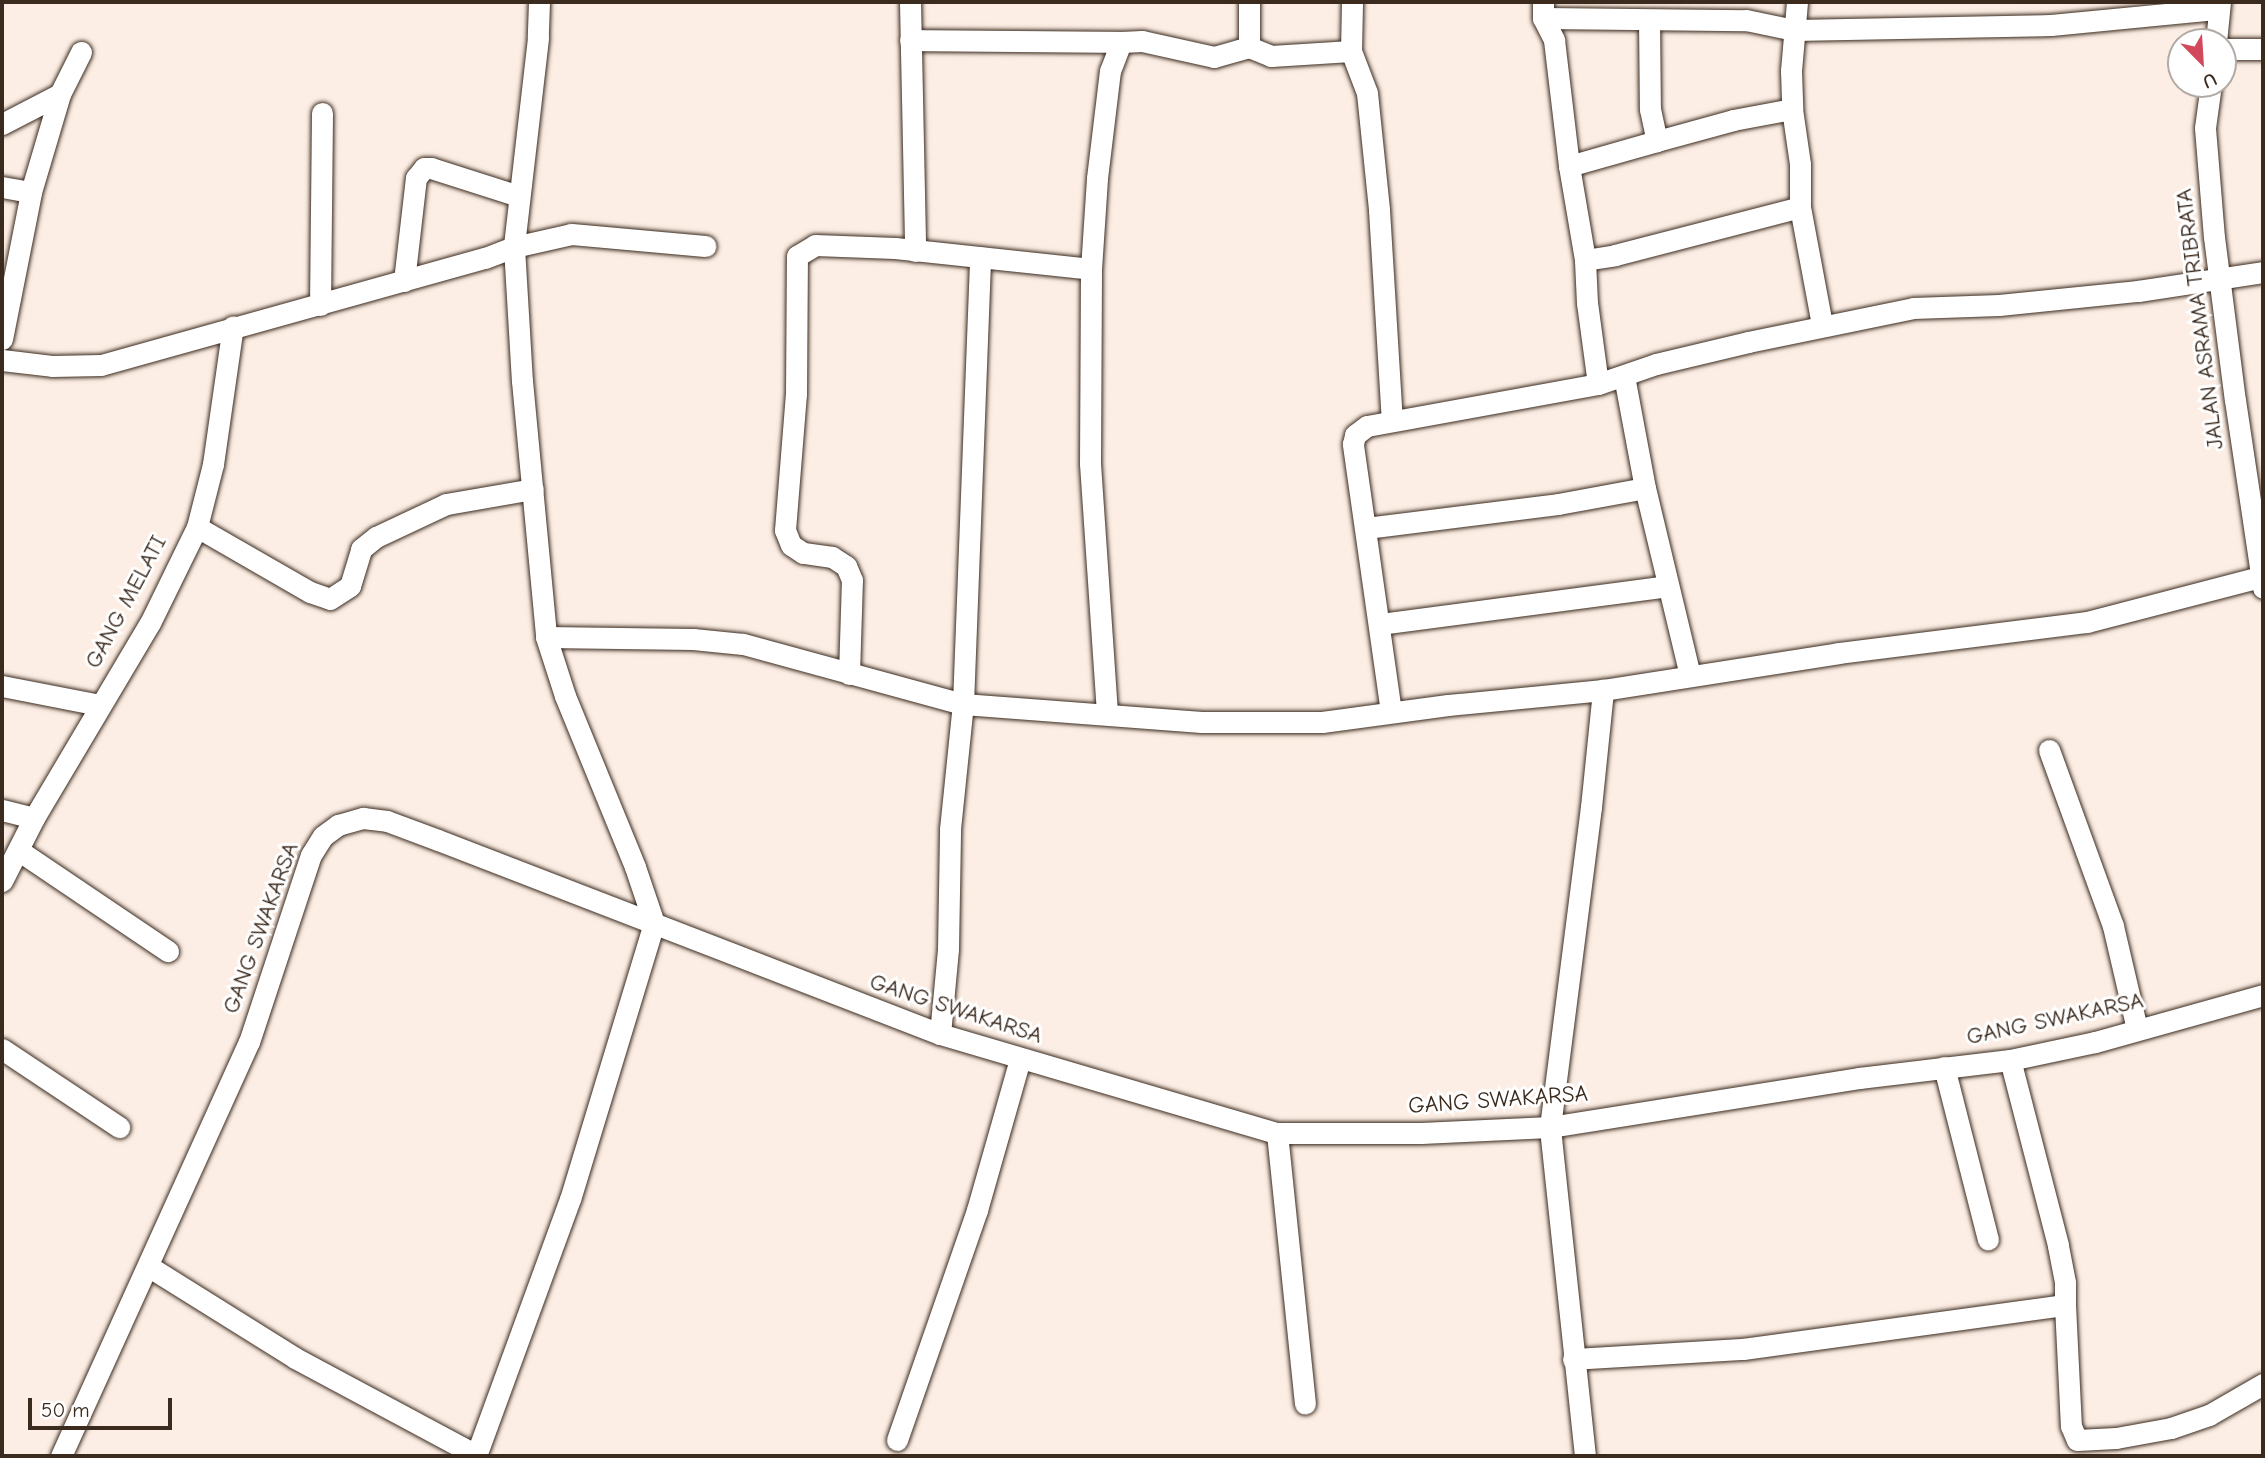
<!DOCTYPE html>
<style>
body{margin:0}
#map{position:relative;width:2265px;height:1458px;overflow:hidden;background:#fceee4;font-family:"Comic Neue",sans-serif}
div>[style]{position:absolute}
.roads{filter:drop-shadow(0 0 2px #3b2a1e) drop-shadow(0 0 2px #3b2a1e)}
.minor>*{height:21px;margin:-10.5px;padding:0 10.5px;transform-origin:10.5px;border-radius:10.5px;background:#fff}
span{translate:-50% -50%;white-space:nowrap;text-align:center;line-height:1.15;-webkit-text-stroke:6px #fff;paint-order:stroke}
.street-label{font-size:23px;color:#3b2a1e}
.frame{position:absolute;inset:0;border:4px solid #3b2a1e;pointer-events:none}
.north{position:absolute;left:2167px;top:28px;width:70px;height:70px;box-sizing:border-box;background:#fff;border:2px solid #b1aaa5;border-radius:50%;rotate:156deg;font-size:19px;font-weight:700;line-height:28px;text-align:center;color:#3b2a1e}
.north::after{content:'';display:block;margin:auto;width:24px;height:32px;background:#d1495b;clip-path:polygon(50% 0,100% 100%,50% 72%,0 100%)}
.scale{position:absolute;left:28px;top:1398px;width:144px;height:32px;box-sizing:border-box;border:4px solid #3b2a1e;border-top:0;padding-left:9px;font-size:21px;line-height:24px;white-space:nowrap;color:#3b2a1e;-webkit-text-stroke:5px #fff;paint-order:stroke}
</style>
<div id="map">
<div class="roads">
<div class="minor">
<i style="left:539px;top:2px;width:36px;rotate:92deg"></i>
<i style="left:538px;top:38px;width:210px;rotate:96.6deg"></i>
<i style="left:514px;top:247px;width:58px;rotate:-12.8deg"></i>
<i style="left:571px;top:234px;width:135px;rotate:5.1deg"></i>
<i style="left:910px;top:2px;width:249px;rotate:88.8deg"></i>
<i style="left:1249px;top:2px;width:45px;rotate:90deg"></i>
<i style="left:1249px;top:47px;width:24px;rotate:22deg"></i>
<i style="left:1271px;top:56px;width:80px;rotate:-3.6deg"></i>
<i style="left:1351px;top:51px;width:45px;rotate:69.1deg"></i>
<i style="left:1367px;top:93px;width:118px;rotate:84.1deg"></i>
<i style="left:1379px;top:210px;width:211px;rotate:86.5deg"></i>
<i style="left:1543px;top:2px;width:16px;rotate:90deg"></i>
<i style="left:1543px;top:18px;width:25px;rotate:63deg"></i>
<i style="left:1554px;top:40px;width:127px;rotate:83.2deg"></i>
<i style="left:1569px;top:166px;width:95px;rotate:80.3deg"></i>
<i style="left:1797px;top:2px;width:69px;rotate:95deg"></i>
<i style="left:1791px;top:71px;width:38px;rotate:88deg"></i>
<i style="left:1792px;top:109px;width:56px;rotate:81.7deg"></i>
<i style="left:1800px;top:164px;width:43px;rotate:90deg"></i>
<i style="left:1800px;top:207px;width:120px;rotate:79.4deg"></i>
<i style="left:1543px;top:18px;width:203px;rotate:0.6deg"></i>
<i style="left:1746px;top:20px;width:49px;rotate:11.8deg"></i>
<i style="left:1794px;top:30px;width:257px;rotate:-1.1deg"></i>
<i style="left:2051px;top:25px;width:168px;rotate:-5.5deg"></i>
<i style="left:1649px;top:20px;width:89px;rotate:89.4deg"></i>
<i style="left:1650px;top:109px;width:33px;rotate:78deg"></i>
<i style="left:1657px;top:141px;width:79px;rotate:-15.4deg"></i>
<i style="left:1733px;top:120px;width:60px;rotate:-10.6deg"></i>
<i style="left:910px;top:40px;width:211px;rotate:0.5deg"></i>
<i style="left:2216px;top:42px;width:40px;rotate:-84.3deg"></i>
<i style="left:2223px;top:49px;width:40px"></i>
<i style="left:1351px;top:51px;width:49px;rotate:-88.8deg"></i>
<i style="left:2211px;top:84px;width:44px;rotate:97.8deg"></i>
<i style="left:2205px;top:128px;width:109px;rotate:85.3deg"></i>
<i style="left:2214px;top:237px;width:164px;rotate:82.7deg"></i>
<i style="left:2235px;top:400px;width:190px;rotate:81.5deg"></i>
<i style="left:2px;top:124px;width:65px;rotate:-27.3deg"></i>
<i style="left:1569px;top:166px;width:91px;rotate:-15.9deg"></i>
<i style="left:2px;top:187px;width:29px;rotate:10deg"></i>
<i style="left:404px;top:281px;width:104px;rotate:-83.4deg"></i>
<i style="left:416px;top:178px;width:13px;rotate:-51deg"></i>
<i style="left:424px;top:168px;width:7px"></i>
<i style="left:431px;top:168px;width:92px;rotate:17.7deg"></i>
<i style="left:320px;top:305px;width:192px;rotate:-89.4deg"></i>
<i style="left:2px;top:339px;width:150px;rotate:-78.8deg"></i>
<i style="left:31px;top:192px;width:102px;rotate:-73.5deg"></i>
<i style="left:60px;top:94px;width:47px;rotate:-63.4deg"></i>
<i style="left:2px;top:360px;width:50px;rotate:6.8deg"></i>
<i style="left:52px;top:366px;width:49px;rotate:-1.2deg"></i>
<i style="left:101px;top:365px;width:399px;rotate:-15.6deg"></i>
<i style="left:485px;top:258px;width:31px;rotate:-21deg"></i>
<i style="left:514px;top:247px;width:134px;rotate:86.6deg"></i>
<i style="left:522px;top:381px;width:257px;rotate:84.6deg"></i>
<i style="left:546px;top:637px;width:62px;rotate:72.1deg"></i>
<i style="left:565px;top:696px;width:185px;rotate:67.7deg"></i>
<i style="left:635px;top:867px;width:59px;rotate:71.3deg"></i>
<i style="left:654px;top:923px;width:288px;rotate:106.9deg"></i>
<i style="left:570px;top:1199px;width:274px;rotate:110.1deg"></i>
<i style="left:1624px;top:376px;width:114px;rotate:79.4deg"></i>
<i style="left:1645px;top:488px;width:193px;rotate:76.5deg"></i>
<i style="left:1598px;top:384px;width:82px;rotate:-97.7deg"></i>
<i style="left:1587px;top:303px;width:43px;rotate:-92.7deg"></i>
<i style="left:1585px;top:260px;width:30px;rotate:-9deg"></i>
<i style="left:1615px;top:255px;width:191px;rotate:-14.5deg"></i>
<i style="left:197px;top:527px;width:130px;rotate:29.9deg"></i>
<i style="left:310px;top:592px;width:21px;rotate:19deg"></i>
<i style="left:330px;top:599px;width:24px;rotate:-33deg"></i>
<i style="left:350px;top:586px;width:39px;rotate:-73deg"></i>
<i style="left:361px;top:549px;width:19px;rotate:-39deg"></i>
<i style="left:376px;top:537px;width:77px;rotate:-25.2deg"></i>
<i style="left:446px;top:504px;width:88px;rotate:-9.8deg"></i>
<i style="left:1366px;top:528px;width:193px;rotate:-7.1deg"></i>
<i style="left:1558px;top:504px;width:88px;rotate:-10.4deg"></i>
<i style="left:1380px;top:624px;width:290px;rotate:-7.5deg"></i>
<i style="left:546px;top:637px;width:147px;rotate:0.8deg"></i>
<i style="left:693px;top:639px;width:50px;rotate:5.7deg"></i>
<i style="left:743px;top:644px;width:228px;rotate:15.3deg"></i>
<i style="left:963px;top:704px;width:239px;rotate:4.3deg"></i>
<i style="left:1201px;top:722px;width:121px"></i>
<i style="left:1322px;top:722px;width:127px;rotate:-7.7deg"></i>
<i style="left:1448px;top:705px;width:156px;rotate:-5.5deg"></i>
<i style="left:1603px;top:690px;width:238px;rotate:-8.9deg"></i>
<i style="left:1838px;top:653px;width:251px;rotate:-7.1deg"></i>
<i style="left:2087px;top:622px;width:182px;rotate:-14.6deg"></i>
<i style="left:849px;top:674px;width:94px;rotate:-88.2deg"></i>
<i style="left:852px;top:580px;width:15px;rotate:-113deg"></i>
<i style="left:846px;top:566px;width:17px;rotate:-147deg"></i>
<i style="left:832px;top:557px;width:29px;rotate:-172deg"></i>
<i style="left:803px;top:553px;width:14px;rotate:-146deg"></i>
<i style="left:791px;top:545px;width:16px;rotate:-112deg"></i>
<i style="left:785px;top:530px;width:136px;rotate:-85.4deg"></i>
<i style="left:796px;top:394px;width:138px;rotate:-89.6deg"></i>
<i style="left:797px;top:256px;width:21px;rotate:-31deg"></i>
<i style="left:815px;top:245px;width:80px;rotate:2.1deg"></i>
<i style="left:895px;top:248px;width:197px;rotate:6.1deg"></i>
<i style="left:2px;top:686px;width:100px;rotate:11deg"></i>
<i style="left:1391px;top:712px;width:271px;rotate:-98.1deg"></i>
<i style="left:1353px;top:444px;width:9px;rotate:-77deg"></i>
<i style="left:1355px;top:435px;width:15px;rotate:-37deg"></i>
<i style="left:1367px;top:426px;width:235px;rotate:-10.3deg"></i>
<i style="left:1598px;top:384px;width:61px;rotate:-19deg"></i>
<i style="left:1656px;top:364px;width:95px;rotate:-13.4deg"></i>
<i style="left:1748px;top:342px;width:168px;rotate:-11.6deg"></i>
<i style="left:1913px;top:308px;width:86px;rotate:-2deg"></i>
<i style="left:1999px;top:305px;width:140px;rotate:-5.8deg"></i>
<i style="left:2138px;top:291px;width:126px;rotate:-8.6deg"></i>
<i style="left:1107px;top:713px;width:251px;rotate:-93.9deg"></i>
<i style="left:1090px;top:463px;width:194px;rotate:-89.7deg"></i>
<i style="left:1091px;top:269px;width:91px;rotate:-86.2deg"></i>
<i style="left:1097px;top:178px;width:108px;rotate:-83.1deg"></i>
<i style="left:1110px;top:71px;width:31px;rotate:-69deg"></i>
<i style="left:1121px;top:42px;width:21px;rotate:-3deg"></i>
<i style="left:1142px;top:41px;width:74px;rotate:12.5deg"></i>
<i style="left:1214px;top:57px;width:36px;rotate:-16deg"></i>
<i style="left:2049px;top:750px;width:187px;rotate:70deg"></i>
<i style="left:2113px;top:926px;width:106px;rotate:76.9deg"></i>
<i style="left:2px;top:810px;width:33px;rotate:14deg"></i>
<i style="left:18px;top:850px;width:181px;rotate:34deg"></i>
<i style="left:2px;top:881px;width:71px;rotate:-63.1deg"></i>
<i style="left:34px;top:818px;width:227px;rotate:-59.3deg"></i>
<i style="left:150px;top:623px;width:107px;rotate:-63.9deg"></i>
<i style="left:197px;top:527px;width:65px;rotate:-75.7deg"></i>
<i style="left:213px;top:464px;width:139px;rotate:-81.8deg"></i>
<i style="left:940px;top:1034px;width:85px;rotate:-84.6deg"></i>
<i style="left:948px;top:949px;width:120px;rotate:-89deg"></i>
<i style="left:950px;top:829px;width:126px;rotate:-84.1deg"></i>
<i style="left:963px;top:704px;width:447px;rotate:-87.8deg"></i>
<i style="left:2px;top:1049px;width:141px;rotate:33.7deg"></i>
<i style="left:1944px;top:1067px;width:178px;rotate:75.7deg"></i>
<i style="left:1277px;top:1133px;width:272px;rotate:84.1deg"></i>
<i style="left:148px;top:1266px;width:173px;rotate:32deg"></i>
<i style="left:295px;top:1358px;width:205px;rotate:28.2deg"></i>
<i style="left:2065px;top:1305px;width:121px;rotate:87.2deg"></i>
<i style="left:2071px;top:1426px;width:15px;rotate:67deg"></i>
<i style="left:2077px;top:1440px;width:39px;rotate:-3deg"></i>
<i style="left:2116px;top:1438px;width:56px;rotate:-10.3deg"></i>
<i style="left:2171px;top:1428px;width:40px;rotate:-18.9deg"></i>
<i style="left:2209px;top:1415px;width:62px;rotate:-29.9deg"></i>
<i style="left:1573px;top:1359px;width:170px;rotate:-3.4deg"></i>
<i style="left:1743px;top:1349px;width:325px;rotate:-7.8deg"></i>
<i style="left:2065px;top:1305px;width:23px;rotate:-90deg"></i>
<i style="left:2065px;top:1282px;width:38px;rotate:-101deg"></i>
<i style="left:2058px;top:1245px;width:191px;rotate:-104.5deg"></i>
<i style="left:897px;top:1440px;width:244px;rotate:-70.8deg"></i>
<i style="left:977px;top:1210px;width:157px;rotate:-74.1deg"></i>
<i style="left:61px;top:1456px;width:455px;rotate:-65.6deg"></i>
<i style="left:249px;top:1042px;width:197px;rotate:-71.7deg"></i>
<i style="left:311px;top:855px;width:22px;rotate:-58deg"></i>
<i style="left:323px;top:836px;width:19px;rotate:-36deg"></i>
<i style="left:338px;top:825px;width:26px;rotate:-16deg"></i>
<i style="left:363px;top:818px;width:24px;rotate:7deg"></i>
<i style="left:387px;top:821px;width:54px;rotate:20.4deg"></i>
<i style="left:438px;top:840px;width:538px;rotate:21.13deg"></i>
<i style="left:940px;top:1034px;width:351px;rotate:16.4deg"></i>
<i style="left:1277px;top:1133px;width:144px"></i>
<i style="left:1421px;top:1133px;width:129px;rotate:-2.7deg"></i>
<i style="left:1550px;top:1127px;width:313px;rotate:-9deg"></i>
<i style="left:1859px;top:1078px;width:152px;rotate:-6.8deg"></i>
<i style="left:2010px;top:1060px;width:87px;rotate:-12deg"></i>
<i style="left:2095px;top:1042px;width:174px;rotate:-15.6deg"></i>
<i style="left:1585px;top:1456px;width:331px;rotate:-96.1deg"></i>
<i style="left:1550px;top:1127px;width:323px;rotate:-82.7deg"></i>
<i style="left:1591px;top:807px;width:118px;rotate:-84.1deg"></i>
</div>
</div>
<div class="street-label">
<span style="left:2200px;top:319px;rotate:-97deg">JALAN ASRAMA TRIBRATA</span>
<span style="left:126px;top:602px;rotate:-62deg">GANG MELATI</span>
<span style="left:261px;top:928px;rotate:-70deg">GANG SWAKARSA</span>
<span style="left:956px;top:1009px;rotate:18deg">GANG SWAKARSA</span>
<span style="left:2055px;top:1019px;rotate:-12deg">GANG SWAKARSA</span>
<span style="left:1498px;top:1100px;rotate:-4deg">GANG SWAKARSA</span>
</div>
<div class="frame"></div>
<div class="north">U</div>
<div class="scale">50 m</div>
</div>
